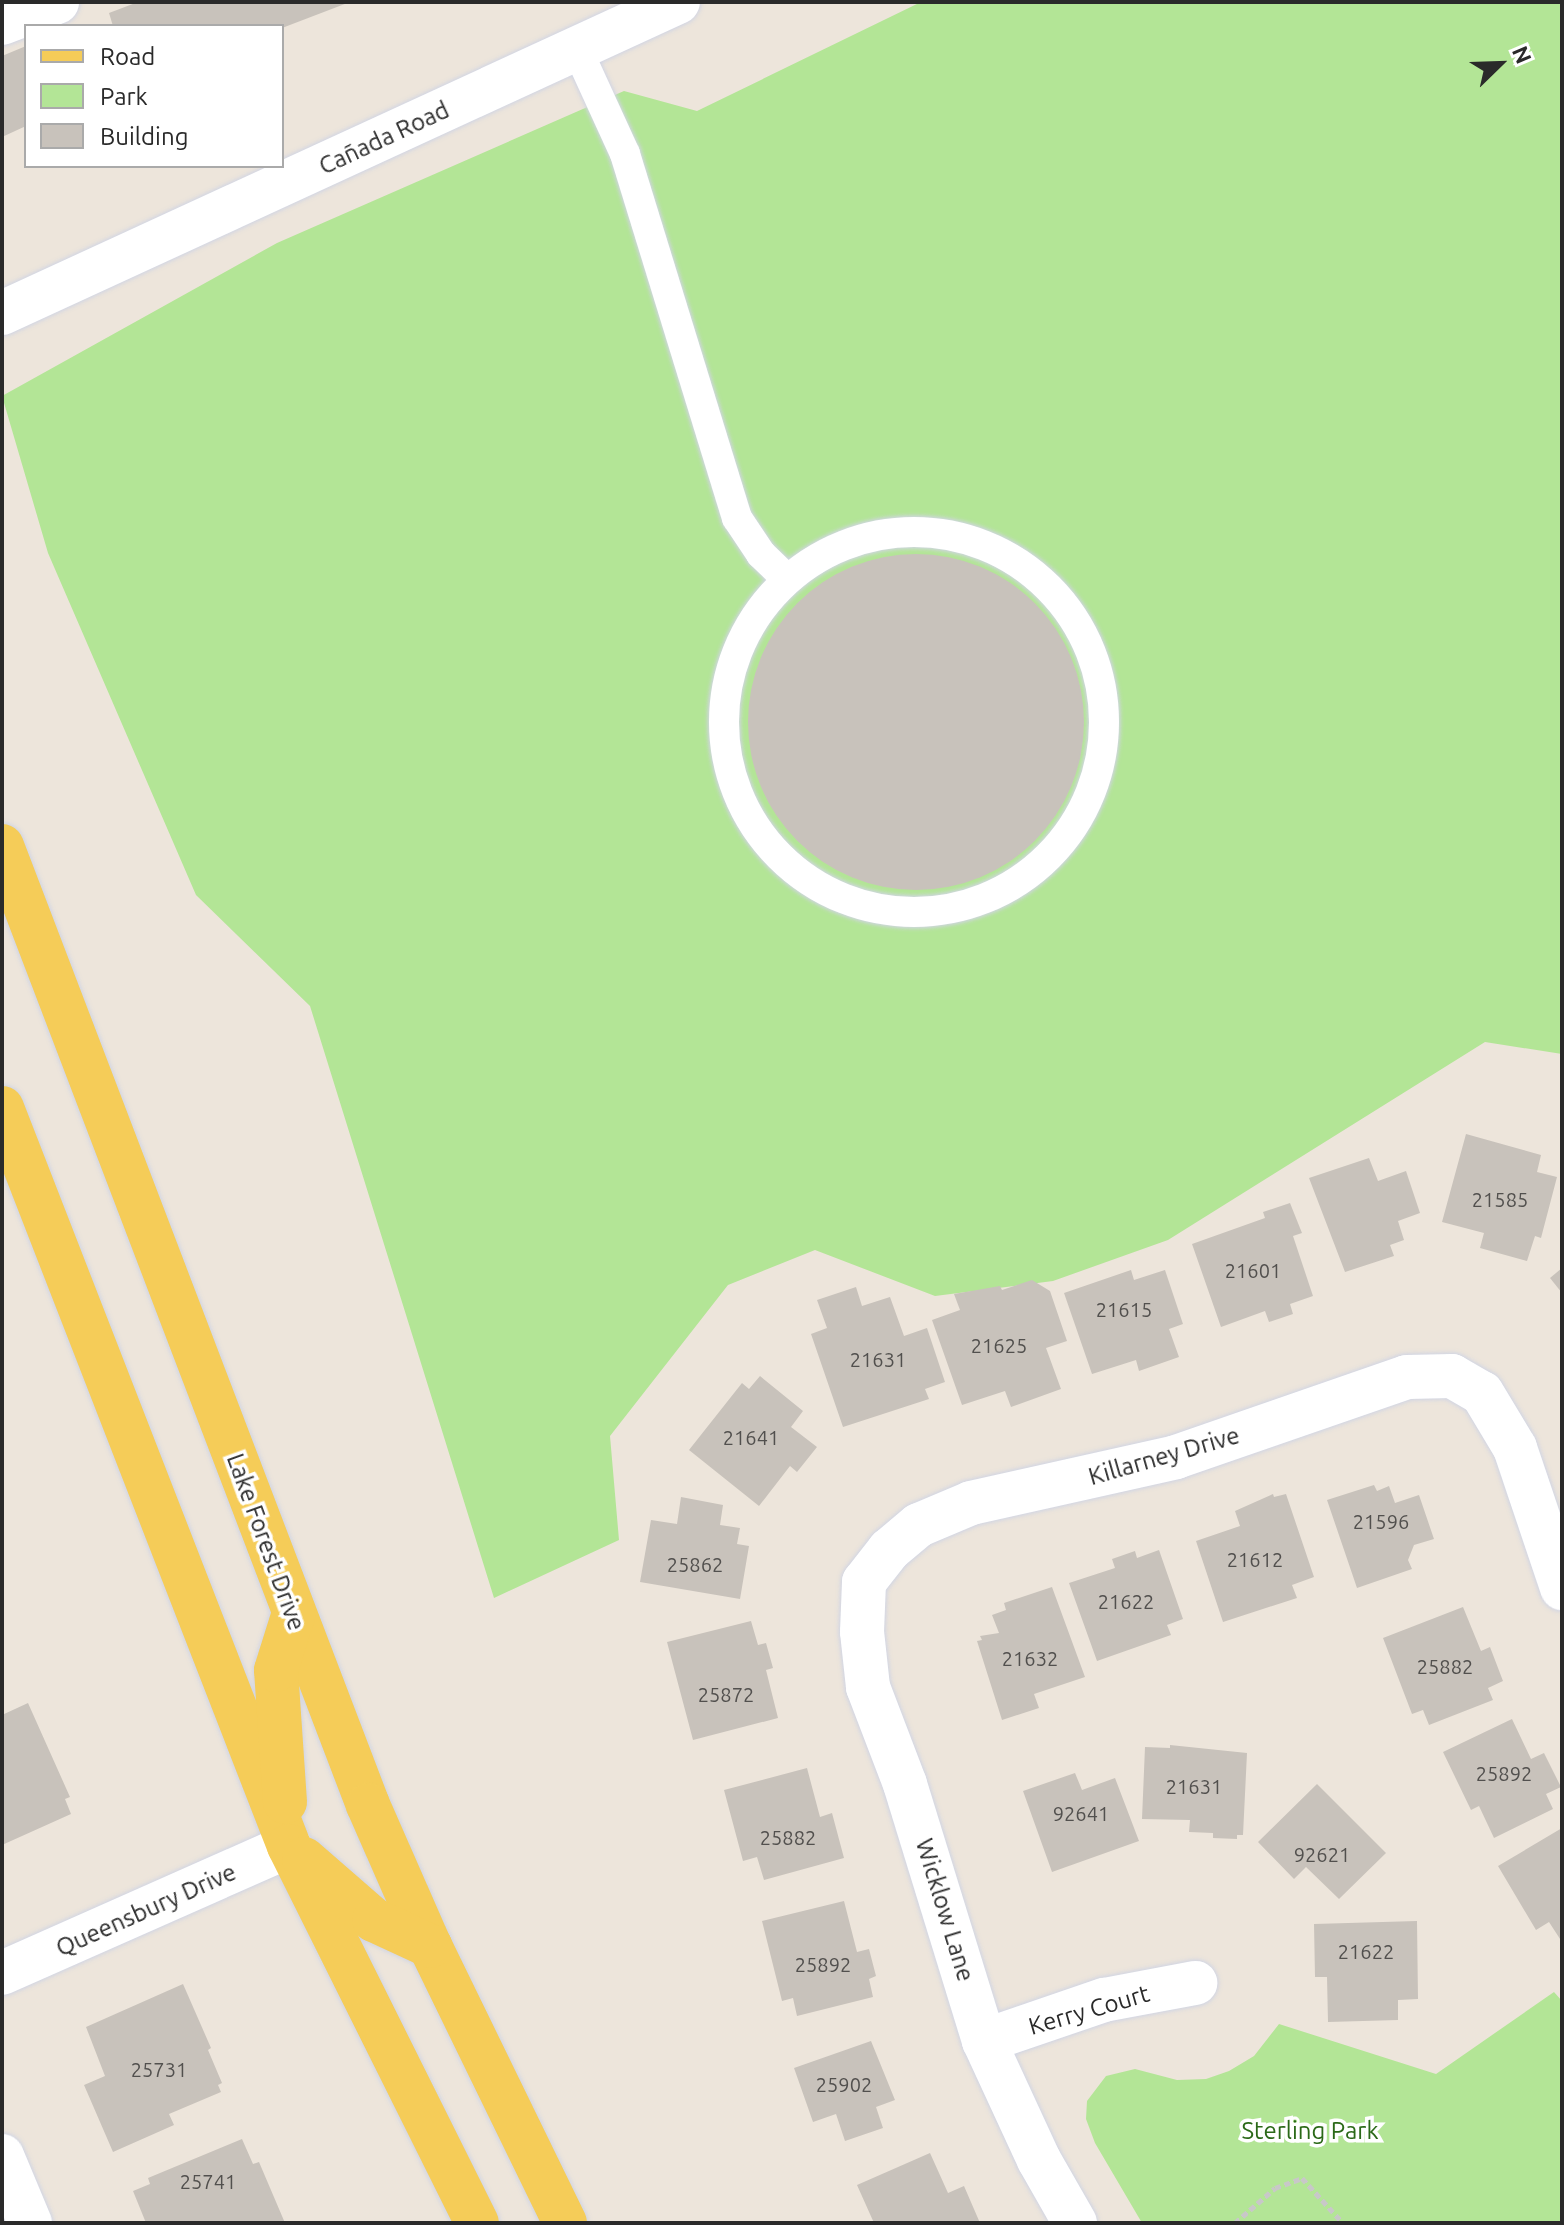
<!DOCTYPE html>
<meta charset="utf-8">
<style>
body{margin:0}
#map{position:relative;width:1564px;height:2225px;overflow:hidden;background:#ede5db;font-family:Ubuntu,sans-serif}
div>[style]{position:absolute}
.green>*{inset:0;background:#b3e596}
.building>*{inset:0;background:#c8c2bb}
.round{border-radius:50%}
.path>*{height:5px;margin-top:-2.5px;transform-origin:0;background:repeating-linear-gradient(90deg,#c8c8c8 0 6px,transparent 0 10px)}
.roads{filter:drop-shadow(0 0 2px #d1d5e3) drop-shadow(0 0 2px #d1d5e3)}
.lane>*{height:30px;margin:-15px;padding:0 15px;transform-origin:15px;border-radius:15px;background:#fff}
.lane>.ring{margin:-15px;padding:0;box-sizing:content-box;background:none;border:30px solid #fff;border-radius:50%}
.street>*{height:44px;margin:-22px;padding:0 22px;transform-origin:22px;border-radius:22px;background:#fff}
.secondary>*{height:44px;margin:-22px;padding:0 22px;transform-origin:22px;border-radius:22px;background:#fff}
.primary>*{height:44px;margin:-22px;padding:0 22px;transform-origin:22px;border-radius:22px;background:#f5cc58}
span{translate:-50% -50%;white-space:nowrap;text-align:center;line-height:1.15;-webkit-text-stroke:7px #fff;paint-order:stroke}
.number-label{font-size:20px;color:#52504e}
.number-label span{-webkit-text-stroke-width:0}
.street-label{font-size:24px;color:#2a2a2a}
.park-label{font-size:24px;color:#2b6918}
.frame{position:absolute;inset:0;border:4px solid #2a2a2a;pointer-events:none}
.legend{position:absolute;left:24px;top:24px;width:260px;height:144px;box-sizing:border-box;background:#fff;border:2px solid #aaa;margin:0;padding:10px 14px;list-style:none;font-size:24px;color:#2a2a2a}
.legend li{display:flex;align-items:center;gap:16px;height:40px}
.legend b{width:40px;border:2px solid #aaa}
.north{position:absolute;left:1460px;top:24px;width:80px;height:80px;-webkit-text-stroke:6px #fff;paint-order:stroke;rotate:67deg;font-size:22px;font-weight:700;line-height:32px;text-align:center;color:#2a2a2a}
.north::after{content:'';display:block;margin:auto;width:28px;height:36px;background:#2a2a2a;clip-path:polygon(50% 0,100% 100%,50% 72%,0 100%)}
</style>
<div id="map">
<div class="green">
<i style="clip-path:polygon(921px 2px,1562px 2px,1562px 1054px,1485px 1042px,1168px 1240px,1053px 1281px,935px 1296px,815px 1250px,728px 1285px,610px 1436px,619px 1540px,494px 1598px,310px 1006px,196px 895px,48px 553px,2px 396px,277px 243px,624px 91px,697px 111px)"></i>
<i style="clip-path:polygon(1554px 1992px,1562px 2001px,1562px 2223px,1142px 2223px,1095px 2143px,1086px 2119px,1087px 2101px,1106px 2076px,1135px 2069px,1177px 2080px,1206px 2079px,1229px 2071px,1254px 2056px,1279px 2024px,1436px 2074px)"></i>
</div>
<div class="building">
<i style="clip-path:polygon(138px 2px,350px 2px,282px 28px,113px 26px,109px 13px)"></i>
<i style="clip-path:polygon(26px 46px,26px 126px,2px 137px,2px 56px)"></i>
<i class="round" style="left:748px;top:554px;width:336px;height:336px"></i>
<i style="clip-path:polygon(1466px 1134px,1541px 1155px,1537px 1172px,1557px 1177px,1541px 1238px,1535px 1236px,1527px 1261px,1480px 1248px,1484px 1233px,1442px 1222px)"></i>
<i style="clip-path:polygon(1369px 1158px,1378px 1181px,1406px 1171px,1420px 1213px,1398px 1221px,1404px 1240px,1390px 1245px,1394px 1256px,1345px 1272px,1309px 1178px)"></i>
<i style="clip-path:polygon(1290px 1203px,1302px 1233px,1293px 1236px,1313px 1296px,1290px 1304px,1293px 1314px,1269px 1322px,1265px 1311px,1221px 1327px,1192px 1244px,1265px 1218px,1263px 1212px)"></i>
<i style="clip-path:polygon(1562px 1268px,1562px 1293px,1550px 1278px)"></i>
<i style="clip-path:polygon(1131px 1270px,1134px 1280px,1165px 1270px,1183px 1324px,1169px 1329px,1179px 1357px,1139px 1371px,1136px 1360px,1092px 1374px,1064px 1293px)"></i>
<i style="clip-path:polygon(1032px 1280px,1050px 1291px,1067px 1341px,1046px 1348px,1061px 1389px,1011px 1407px,1005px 1391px,962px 1405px,932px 1320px,960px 1310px,954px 1294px,1000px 1286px,1002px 1290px)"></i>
<i style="clip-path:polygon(856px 1287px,862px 1306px,890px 1297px,904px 1336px,927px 1328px,945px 1382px,925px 1389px,929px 1399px,843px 1427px,811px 1334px,827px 1328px,817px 1300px)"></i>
<i style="clip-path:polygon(760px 1376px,803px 1411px,791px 1427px,817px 1447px,797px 1472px,790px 1466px,759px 1506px,689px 1450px,742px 1383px,749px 1389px)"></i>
<i style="clip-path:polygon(1374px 1485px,1377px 1491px,1389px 1486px,1395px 1503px,1419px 1495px,1434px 1539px,1414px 1545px,1408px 1560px,1412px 1569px,1357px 1588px,1327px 1500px)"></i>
<i style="clip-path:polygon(1273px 1494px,1274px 1497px,1286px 1494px,1314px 1577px,1292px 1585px,1297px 1598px,1223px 1622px,1196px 1541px,1240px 1526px,1235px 1511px)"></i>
<i style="clip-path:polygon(681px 1497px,723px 1505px,720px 1525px,740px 1528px,737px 1544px,749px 1546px,740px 1599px,640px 1582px,651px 1520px,677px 1524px)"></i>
<i style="clip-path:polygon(1159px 1550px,1183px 1619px,1167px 1625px,1171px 1635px,1097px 1661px,1069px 1583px,1115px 1568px,1112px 1559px,1135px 1551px,1137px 1558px)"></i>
<i style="clip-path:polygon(1052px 1587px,1085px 1677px,1034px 1694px,1039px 1708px,1002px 1720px,977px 1641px,982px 1640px,980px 1636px,999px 1633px,992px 1615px,1006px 1610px,1004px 1603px)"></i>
<i style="clip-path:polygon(1463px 1607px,1481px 1651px,1490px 1647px,1503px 1681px,1488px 1688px,1493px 1700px,1429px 1725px,1423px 1710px,1412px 1714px,1383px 1638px)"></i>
<i style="clip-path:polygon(751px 1621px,758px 1645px,766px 1643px,773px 1668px,766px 1670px,778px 1718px,693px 1740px,667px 1642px)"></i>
<i style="clip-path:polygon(28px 1703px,70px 1797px,65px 1799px,71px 1814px,2px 1845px,2px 1715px)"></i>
<i style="clip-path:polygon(1512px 1719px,1531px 1759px,1544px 1753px,1561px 1787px,1546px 1794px,1553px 1809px,1494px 1838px,1479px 1806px,1471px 1810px,1443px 1752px)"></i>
<i style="clip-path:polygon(1170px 1745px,1247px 1753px,1243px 1835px,1237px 1835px,1237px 1839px,1213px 1838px,1213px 1833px,1189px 1832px,1190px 1820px,1142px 1819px,1145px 1747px,1170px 1748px)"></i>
<i style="clip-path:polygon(807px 1768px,820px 1817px,832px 1813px,844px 1858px,764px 1880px,757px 1857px,743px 1861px,724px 1790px)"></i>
<i style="clip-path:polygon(1075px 1773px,1082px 1790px,1115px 1778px,1139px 1841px,1052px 1872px,1023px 1791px)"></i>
<i style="clip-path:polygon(1317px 1784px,1386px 1853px,1339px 1899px,1306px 1867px,1294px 1879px,1258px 1842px)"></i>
<i style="clip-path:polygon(1562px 1828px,1562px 1942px,1549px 1922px,1536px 1930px,1498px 1866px)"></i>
<i style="clip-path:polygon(844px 1901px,857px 1952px,869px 1949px,876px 1976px,869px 1979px,873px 1997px,797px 2016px,793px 1998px,782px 2001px,762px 1921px)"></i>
<i style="clip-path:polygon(1417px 1921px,1418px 1999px,1398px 2000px,1398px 2020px,1328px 2022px,1327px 1977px,1315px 1977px,1314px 1924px)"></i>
<i style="clip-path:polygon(183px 1984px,211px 2048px,208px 2050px,222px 2083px,218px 2085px,221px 2092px,169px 2114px,174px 2125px,113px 2152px,84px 2085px,105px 2076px,86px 2027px)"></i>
<i style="clip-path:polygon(871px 2041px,895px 2100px,876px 2107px,883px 2128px,845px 2141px,836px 2114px,813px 2122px,794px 2068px)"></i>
<i style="clip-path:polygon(242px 2139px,253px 2164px,259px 2162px,285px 2223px,146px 2223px,133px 2191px,150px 2184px,148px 2178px)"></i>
<i style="clip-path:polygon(930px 2153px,948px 2193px,964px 2186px,980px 2223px,874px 2223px,857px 2185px)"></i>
</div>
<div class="path">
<i style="left:1235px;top:2223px;width:53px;rotate:-41.2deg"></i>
<i style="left:1275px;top:2188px;width:29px;rotate:-20deg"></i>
<i style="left:1302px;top:2178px;width:61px;rotate:47.7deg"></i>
</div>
<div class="roads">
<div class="lane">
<i style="left:577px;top:49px;width:115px;rotate:65.4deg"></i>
<i style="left:625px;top:154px;width:381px;rotate:72.9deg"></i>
<i style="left:737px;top:518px;width:43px;rotate:56.3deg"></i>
<i style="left:761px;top:554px;width:36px;rotate:44deg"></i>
<i class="ring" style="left:724px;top:532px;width:350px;height:350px"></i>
</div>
<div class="street">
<i style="left:2px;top:23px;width:59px;rotate:-20.9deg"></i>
<i style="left:2px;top:1973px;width:314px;rotate:-23.9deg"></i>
<i style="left:984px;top:2041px;width:127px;rotate:-18.9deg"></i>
<i style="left:1104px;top:2000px;width:93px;rotate:-10.6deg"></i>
<i style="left:2px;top:2156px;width:73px;rotate:67.3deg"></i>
<i style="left:1075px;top:2223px;width:73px;rotate:-119.7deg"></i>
<i style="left:1039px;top:2160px;width:131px;rotate:-114.8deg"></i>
<i style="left:984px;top:2041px;width:269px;rotate:-107.1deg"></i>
<i style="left:905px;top:1784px;width:104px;rotate:-110.9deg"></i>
<i style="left:868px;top:1687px;width:55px;rotate:-96.2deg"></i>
<i style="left:862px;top:1632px;width:50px;rotate:-87.7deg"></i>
<i style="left:864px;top:1582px;width:41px;rotate:-52deg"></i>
<i style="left:889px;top:1550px;width:39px;rotate:-40deg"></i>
<i style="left:919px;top:1525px;width:56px;rotate:-22.9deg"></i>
<i style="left:971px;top:1503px;width:210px;rotate:-12.6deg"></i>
<i style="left:1176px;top:1457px;width:244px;rotate:-19.1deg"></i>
<i style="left:1407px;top:1377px;width:45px;rotate:-1.3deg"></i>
<i style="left:1452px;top:1376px;width:34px;rotate:30deg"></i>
<i style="left:1482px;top:1393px;width:64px;rotate:59deg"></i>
<i style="left:1515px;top:1448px;width:148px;rotate:71.4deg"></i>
</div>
<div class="secondary">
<i style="left:2px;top:313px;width:744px;rotate:-24.71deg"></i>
</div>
<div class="primary">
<i style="left:2px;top:846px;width:1026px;rotate:69.11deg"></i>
<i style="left:368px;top:1805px;width:154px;rotate:66.3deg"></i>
<i style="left:430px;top:1946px;width:308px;rotate:64deg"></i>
<i style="left:2px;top:1108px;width:792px;rotate:68.75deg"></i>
<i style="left:289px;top:1846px;width:421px;rotate:63.5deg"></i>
<i style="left:285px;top:1802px;width:132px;rotate:-93.9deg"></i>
<i style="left:276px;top:1670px;width:57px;rotate:-72.5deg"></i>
<i style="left:304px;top:1859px;width:93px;rotate:41.1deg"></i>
<i style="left:374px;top:1920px;width:62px;rotate:24.9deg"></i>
</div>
</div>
<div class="number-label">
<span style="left:1500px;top:1199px">21585</span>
<span style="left:1253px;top:1270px">21601</span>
<span style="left:1124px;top:1309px">21615</span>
<span style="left:999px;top:1345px">21625</span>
<span style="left:878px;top:1359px">21631</span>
<span style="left:751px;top:1437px">21641</span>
<span style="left:1381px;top:1521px">21596</span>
<span style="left:1255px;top:1559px">21612</span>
<span style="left:695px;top:1564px">25862</span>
<span style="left:1126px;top:1601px">21622</span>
<span style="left:1030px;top:1658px">21632</span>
<span style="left:1445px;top:1666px">25882</span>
<span style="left:726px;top:1694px">25872</span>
<span style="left:1504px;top:1773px">25892</span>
<span style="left:1194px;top:1786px">21631</span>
<span style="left:1081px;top:1813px">92641</span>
<span style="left:788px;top:1837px">25882</span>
<span style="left:1322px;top:1854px">92621</span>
<span style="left:1366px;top:1951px">21622</span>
<span style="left:823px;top:1964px">25892</span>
<span style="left:159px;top:2069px">25731</span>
<span style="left:844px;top:2084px">25902</span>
<span style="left:208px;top:2181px">25741</span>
</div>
<div class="street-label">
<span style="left:384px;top:138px;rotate:-25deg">Cañada Road</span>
<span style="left:1164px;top:1456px;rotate:-16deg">Killarney Drive</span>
<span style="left:266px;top:1542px;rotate:70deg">Lake Forest Drive</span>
<span style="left:146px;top:1910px;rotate:-24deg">Queensbury Drive</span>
<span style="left:945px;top:1910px;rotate:73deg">Wicklow Lane</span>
<span style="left:1089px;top:2010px;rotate:-16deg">Kerry Court</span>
</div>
<div class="park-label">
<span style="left:1310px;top:2131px">Sterling Park</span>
</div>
<div class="frame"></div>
<ul class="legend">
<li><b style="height:10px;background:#f5cc58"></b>Road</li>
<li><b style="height:22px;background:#b3e596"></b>Park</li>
<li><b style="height:22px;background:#c8c2bb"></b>Building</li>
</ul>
<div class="north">N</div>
</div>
